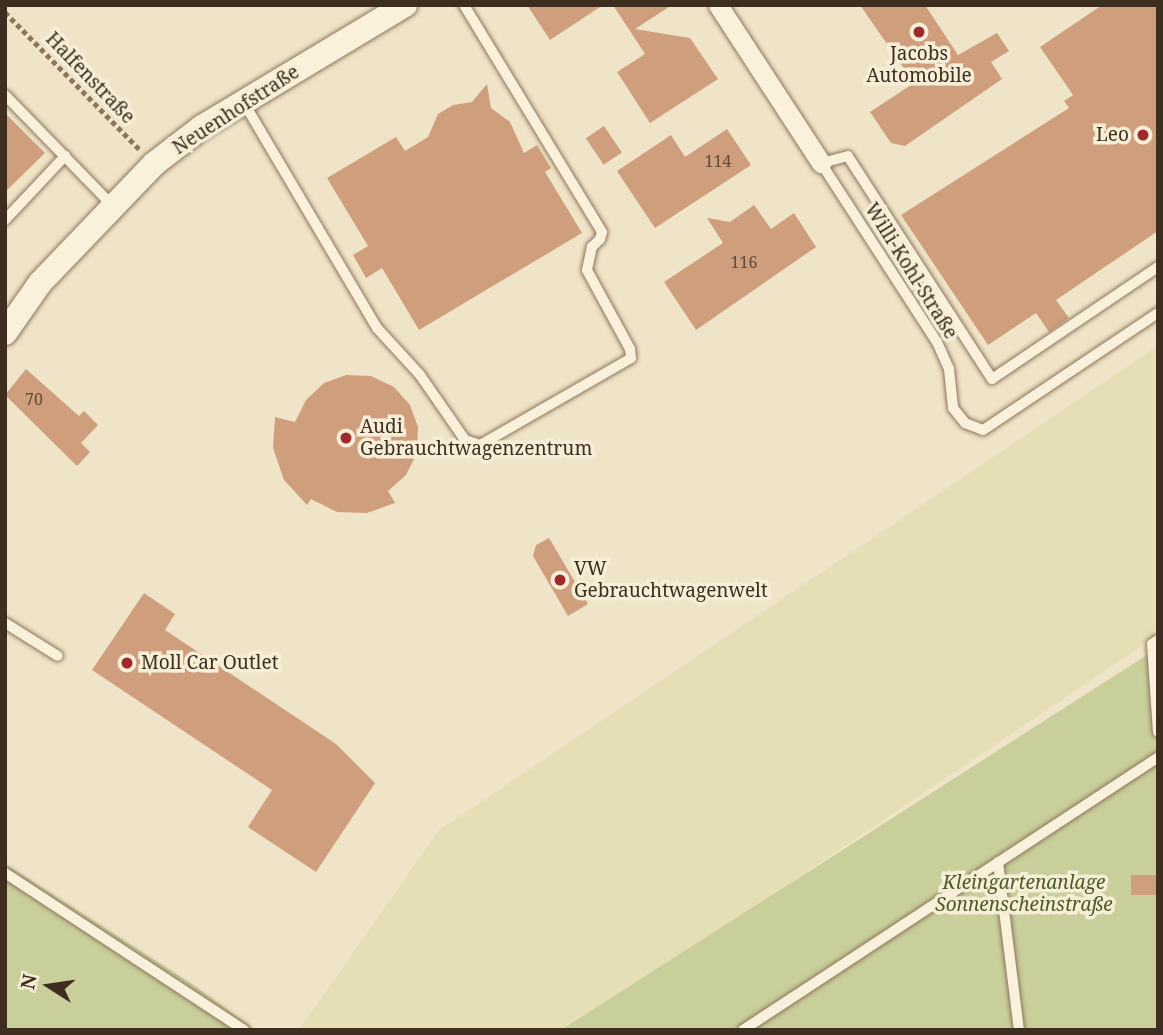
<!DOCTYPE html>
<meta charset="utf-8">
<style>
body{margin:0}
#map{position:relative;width:1163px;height:1035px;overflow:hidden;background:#f0e4c8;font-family:"Noto Serif",serif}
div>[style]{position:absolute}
.farmland>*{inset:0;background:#e6deb5}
.green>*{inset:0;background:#c9cf9b}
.building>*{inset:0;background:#cf9f7d;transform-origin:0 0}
.path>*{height:4.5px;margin-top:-2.25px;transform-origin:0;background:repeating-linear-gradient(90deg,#8d765c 0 5px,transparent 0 8.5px)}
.roads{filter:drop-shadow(0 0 2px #8d765c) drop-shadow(0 0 2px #8d765c)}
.service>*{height:10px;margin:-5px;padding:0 5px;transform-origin:5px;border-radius:5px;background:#faf1dc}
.minor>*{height:19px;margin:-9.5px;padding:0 9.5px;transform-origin:9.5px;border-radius:9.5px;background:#faf1dc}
.tertiary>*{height:24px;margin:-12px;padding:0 12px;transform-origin:12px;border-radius:12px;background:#faf1dc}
.dots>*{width:19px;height:19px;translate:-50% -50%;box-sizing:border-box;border:4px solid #f7eed8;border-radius:50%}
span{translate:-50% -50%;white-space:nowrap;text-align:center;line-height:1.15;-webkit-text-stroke:7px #f7eed8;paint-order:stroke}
.number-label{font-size:16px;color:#624a37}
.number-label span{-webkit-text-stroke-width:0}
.poi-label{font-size:19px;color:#3d2e20}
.right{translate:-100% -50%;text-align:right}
.left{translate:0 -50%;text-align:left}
.street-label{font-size:19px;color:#3d2e20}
.park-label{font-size:19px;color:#4d5a26;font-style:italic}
.frame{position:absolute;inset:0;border:7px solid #3d2e20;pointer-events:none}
.north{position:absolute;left:14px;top:951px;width:70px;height:70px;-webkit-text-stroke:5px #f7eed8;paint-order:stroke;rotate:282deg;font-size:19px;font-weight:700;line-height:28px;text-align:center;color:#3d2e20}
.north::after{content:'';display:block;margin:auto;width:24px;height:32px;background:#3d2e20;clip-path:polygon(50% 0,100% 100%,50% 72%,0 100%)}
</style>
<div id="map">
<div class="farmland">
<i style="clip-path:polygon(1158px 346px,1158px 635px,572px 1030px,299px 1030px,439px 830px)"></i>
</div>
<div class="green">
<i style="clip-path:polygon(1158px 648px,1158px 1030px,561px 1030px)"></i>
<i style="clip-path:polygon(7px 865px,192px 984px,256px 1030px,5px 1030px)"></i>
</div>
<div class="building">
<i style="clip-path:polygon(527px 5px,603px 5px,550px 40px)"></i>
<i style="clip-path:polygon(613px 5px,672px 5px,635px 29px,690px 38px,718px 79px,650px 123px,617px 72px,645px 54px)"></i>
<i style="clip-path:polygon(860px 5px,925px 5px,958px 55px,997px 33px,1009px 51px,991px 62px,1002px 79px,905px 146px,891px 143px,870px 112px,914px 83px)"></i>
<i style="clip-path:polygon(1102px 5px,1158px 5px,1158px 231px,1056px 300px,1069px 318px,1049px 332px,1036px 313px,988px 345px,901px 215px,1069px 108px,1064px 101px,1073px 95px,1040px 47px)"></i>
<i style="clip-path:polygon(487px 84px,491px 108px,510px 122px,524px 153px,537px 145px,551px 168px,545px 172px,582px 233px,419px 330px,382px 268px,366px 278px,353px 255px,368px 246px,327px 178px,396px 137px,405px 151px,428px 137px,438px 114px,453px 105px,472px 102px)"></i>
<i style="clip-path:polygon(5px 113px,45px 153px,5px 192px)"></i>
<i style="left:604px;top:126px;width:32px;height:22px;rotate:56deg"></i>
<i style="clip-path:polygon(727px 129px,751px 165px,655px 228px,617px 171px,671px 135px,685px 157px)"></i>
<i style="clip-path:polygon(754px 205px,771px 229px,794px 213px,816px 247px,696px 330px,664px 282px,723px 243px,707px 218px,730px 222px)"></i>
<i style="clip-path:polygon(26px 369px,79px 416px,84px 411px,98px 425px,81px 443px,90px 452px,77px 466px,5px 395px)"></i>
<i style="clip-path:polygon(346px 375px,371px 376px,394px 387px,410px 405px,418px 427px,417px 453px,406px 475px,388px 491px,395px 503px,367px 513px,337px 512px,311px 499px,307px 505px,284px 480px,273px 448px,275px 417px,295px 422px,306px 400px,324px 383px)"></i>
<i style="clip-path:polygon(549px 538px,588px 604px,568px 616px,533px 556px,536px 545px)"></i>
<i style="clip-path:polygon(144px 593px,175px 614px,165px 630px,336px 744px,375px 783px,316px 872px,248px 827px,272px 790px,92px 670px)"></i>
<i style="left:1158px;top:875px;width:20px;height:27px;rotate:90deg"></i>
</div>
<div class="path">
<i style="left:5px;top:12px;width:192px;rotate:45.6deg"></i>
</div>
<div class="roads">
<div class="service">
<i style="left:5px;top:95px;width:153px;rotate:45.8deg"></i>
<i style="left:244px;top:103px;width:261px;rotate:59.4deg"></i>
<i style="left:377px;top:328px;width:64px;rotate:47.5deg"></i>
<i style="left:420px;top:375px;width:79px;rotate:55.3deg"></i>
<i style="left:465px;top:440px;width:16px;rotate:18deg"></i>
<i style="left:480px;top:445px;width:174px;rotate:-29.9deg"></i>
<i style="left:631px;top:358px;width:9px;rotate:-96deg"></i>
<i style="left:630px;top:349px;width:90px;rotate:-118.6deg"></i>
<i style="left:587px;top:270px;width:24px;rotate:-78deg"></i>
<i style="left:592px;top:247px;width:11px;rotate:-45deg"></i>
<i style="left:600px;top:239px;width:7px;rotate:-74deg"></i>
<i style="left:602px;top:232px;width:266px;rotate:-121.3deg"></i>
<i style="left:5px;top:220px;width:88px;rotate:-46.8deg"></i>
<i style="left:1158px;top:267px;width:200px;rotate:146deg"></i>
<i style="left:992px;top:379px;width:265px;rotate:-122.9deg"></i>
<i style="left:848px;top:156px;width:28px;rotate:165deg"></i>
<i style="left:821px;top:163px;width:213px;rotate:57.1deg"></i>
<i style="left:937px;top:342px;width:30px;rotate:66deg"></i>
<i style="left:949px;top:369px;width:39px;rotate:84deg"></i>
<i style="left:953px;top:408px;width:19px;rotate:51deg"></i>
<i style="left:965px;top:423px;width:19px;rotate:21deg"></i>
<i style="left:983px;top:430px;width:211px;rotate:-33.8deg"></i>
<i style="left:5px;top:623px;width:62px;rotate:31.9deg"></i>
<i style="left:1158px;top:640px;width:7px;rotate:146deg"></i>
<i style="left:1152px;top:644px;width:88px;rotate:86.1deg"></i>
<i style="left:998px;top:862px;width:169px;rotate:82.9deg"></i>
<i style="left:5px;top:873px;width:286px;rotate:33.3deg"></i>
<i style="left:743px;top:1030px;width:497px;rotate:-33.3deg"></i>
</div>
<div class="minor">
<i style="left:718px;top:5px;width:189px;rotate:56.9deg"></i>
</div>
<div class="tertiary">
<i style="left:5px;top:333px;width:61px;rotate:-55deg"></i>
<i style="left:40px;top:283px;width:165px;rotate:-46.2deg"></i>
<i style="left:154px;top:164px;width:61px;rotate:-37.6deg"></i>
<i style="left:202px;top:127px;width:237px;rotate:-31deg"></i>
</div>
</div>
<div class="dots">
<i style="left:919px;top:32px;background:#9e2a2b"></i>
<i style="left:1143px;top:135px;background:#9e2a2b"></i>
<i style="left:346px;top:438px;background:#9e2a2b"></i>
<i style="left:560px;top:580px;background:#9e2a2b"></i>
<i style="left:127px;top:663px;background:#9e2a2b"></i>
</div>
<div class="number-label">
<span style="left:718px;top:161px">114</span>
<span style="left:744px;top:262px">116</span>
<span style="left:34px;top:399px">70</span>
</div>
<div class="poi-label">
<span style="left:919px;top:65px">Jacobs<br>Automobile</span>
<span class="right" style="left:1129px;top:135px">Leo</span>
<span class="left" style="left:360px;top:438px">Audi<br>Gebrauchtwagenzentrum</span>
<span class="left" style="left:574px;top:580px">VW<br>Gebrauchtwagenwelt</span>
<span class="left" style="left:141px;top:663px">Moll Car Outlet</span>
</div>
<div class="street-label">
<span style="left:90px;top:78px;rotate:46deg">Halfenstraße</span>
<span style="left:236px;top:110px;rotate:-33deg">Neuenhofstraße</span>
<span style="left:911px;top:271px;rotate:58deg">Willi-Kohl-Straße</span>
</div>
<div class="park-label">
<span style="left:1024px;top:894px">Kleingartenanlage<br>Sonnenscheinstraße</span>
</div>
<div class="frame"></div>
<div class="north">N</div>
</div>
